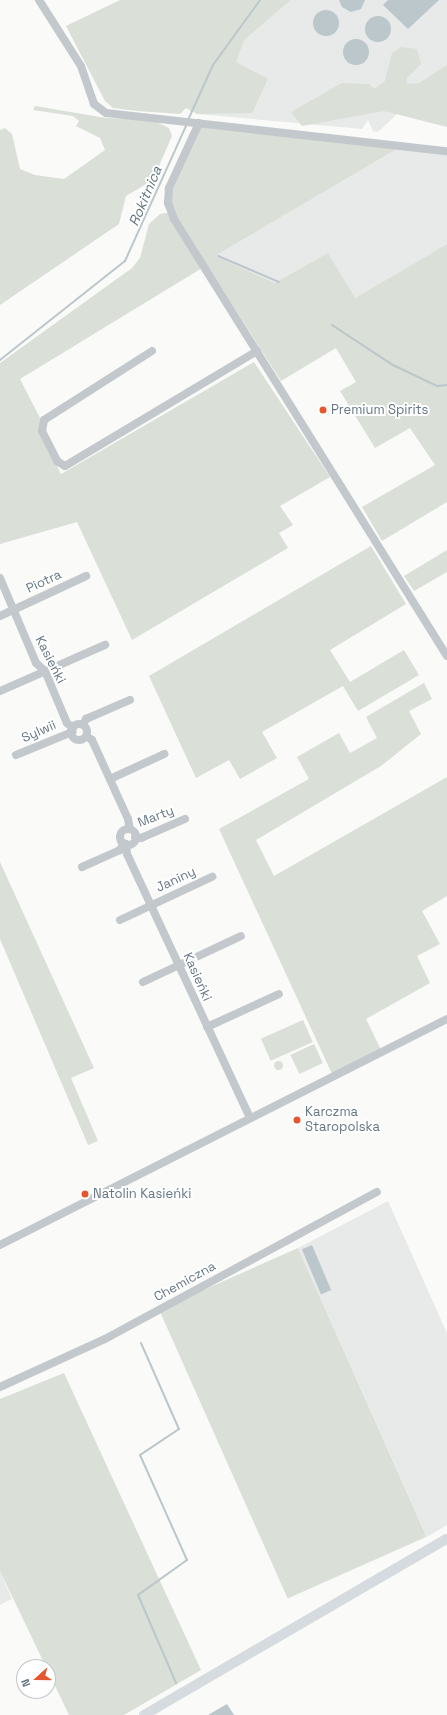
<!DOCTYPE html>
<meta charset="utf-8">
<style>
body{margin:0}
#map{position:relative;width:447px;height:1715px;overflow:hidden;background:#fafaf8;font-family:"Space Grotesk",sans-serif}
div>[style]{position:absolute}
.built>*{inset:0;background:#e8e9e9}
.green>*{inset:0;background:#dadfd7;transform-origin:0 0}
.round{border-radius:50%}
.water>*{inset:0;background:#bbc7cb;transform-origin:0 0}
.stream>*{height:2px;margin:-1px;padding:0 1px;transform-origin:1px;border-radius:1px;background:#bbc7cb}
.minor>*{height:8px;margin:-4px;padding:0 4px;transform-origin:4px;border-radius:4px;background:#c3c8cc}
.minor>.ring{margin:-4px;padding:0;box-sizing:content-box;background:none;border:8px solid #c3c8cc;border-radius:50%}
.major>*{height:10px;margin:-5px;padding:0 5px;transform-origin:5px;border-radius:5px;background:#d6dbdf}
.dots>*{width:11px;height:11px;translate:-50% -50%;box-sizing:border-box;border:2px solid #fff;border-radius:50%}
span{translate:-50% -50%;white-space:nowrap;text-align:center;line-height:1.15;-webkit-text-stroke:4px #fff;paint-order:stroke}
.poi-label{font-size:13px;color:#657683}
.left{translate:0 -50%;text-align:left}
.street-label{font-size:13px;color:#657683}
.water-label{font-size:14px;color:#60757c;font-style:italic}
.north{position:absolute;left:16px;top:1659px;width:40px;height:40px;box-sizing:border-box;background:#fff;border:1px solid #c1c8cd;border-radius:50%;rotate:249deg;font-size:11px;font-weight:700;line-height:16px;text-align:center;color:#657683}
.north::after{content:'';display:block;margin:auto;width:14px;height:18px;background:#e4572e;clip-path:polygon(50% 0,100% 100%,50% 72%,0 100%)}
</style>
<div id="map">
<div class="built">
<i style="clip-path:polygon(291px 0,447px 0,447px 67px,378px 132px,373px 131px,368px 120px,362px 129px,197px 114px,220px 60px)"></i>
<i style="clip-path:polygon(402px 146px,447px 151px,447px 244px,355px 298px,275px 283px,215px 256px)"></i>
<i style="clip-path:polygon(388px 1201px,447px 1333px,447px 1525px,427px 1537px,298px 1248px)"></i>
<i style="clip-path:polygon(0 1571px,12px 1599px,0 1605px)"></i>
</div>
<div class="green">
<i style="clip-path:polygon(120px 0,291px 0,244px 40px,236px 62px,268px 79px,252px 113px,197px 114px,186px 108px,180px 114px,137px 111px,113px 108px,105px 101px,66px 26px)"></i>
<i style="clip-path:polygon(401px 47px,417px 49px,421px 64px,407px 78px,407px 84px,419px 83px,447px 65px,447px 127px,384px 111px,302px 126px,291px 112px,342px 83px,369px 84px,374px 89px,385px 81px,392px 53px)"></i>
<i style="clip-path:polygon(35px 106px,106px 118px,152px 120px,169px 128px,172px 136px,153px 180px,126px 196px,119px 224px,0 305px,0 130px,5px 128px,12px 134px,20px 169px,35px 175px,64px 179px,105px 150px,100px 138px,76px 126px,79px 121px,73px 116px,33px 110px)"></i>
<i style="clip-path:polygon(199px 123px,402px 146px,215px 256px,275px 283px,328px 253px,355px 298px,447px 244px,447px 502px,382px 541px,362px 507px,435px 465px,410px 428px,375px 448px,340px 391px,356px 382px,336px 348px,281px 381px,207px 265px,20px 379px,40px 418px,41px 433px,61px 474px,254px 362px,330px 477px,280px 506px,293px 525px,279px 533px,288px 548px,132px 640px,77px 522px,0 544px,0 363px,132px 268px,140px 258px,149px 224px,160px 214px,171px 212px,169px 188px)"></i>
<i style="clip-path:polygon(371px 546px,406px 604px,330px 650px,350px 682px,404px 650px,419px 675px,358px 711px,343px 686px,262px 732px,277px 758px,240px 779px,229px 760px,196px 778px,149px 676px)"></i>
<i style="clip-path:polygon(447px 550px,447px 572px,414px 591px,404px 576px)"></i>
<i style="clip-path:polygon(424px 683px,432px 699px,409px 711px,421px 734px,381px 766px,256px 840px,274px 876px,447px 777px,447px 896px,422px 911px,440px 944px,417px 956px,430px 983px,366px 1019px,382px 1052px,333px 1076px,219px 829px,309px 779px,297px 757px,339px 733px,350px 753px,377px 738px,366px 717px)"></i>
<i style="clip-path:polygon(0 862px,94px 1068px,71px 1078px,98px 1141px,88px 1145px,0 939px)"></i>
<i style="left:303px;top:1020px;width:24px;height:46px;rotate:66deg"></i>
<i style="left:314px;top:1044px;width:21px;height:26px;rotate:65deg"></i>
<i class="round" style="left:273.5px;top:1060.5px;width:9px;height:9px"></i>
<i style="left:298px;top:1248px;width:316px;height:152px;rotate:66deg"></i>
<i style="clip-path:polygon(64px 1373px,201px 1670px,124px 1715px,69px 1715px,0 1571px,0 1399px)"></i>
</div>
<div class="water">
<i style="clip-path:polygon(339px 0,365px 0,361px 9px,351px 12px,342px 7px)"></i>
<i style="clip-path:polygon(388px 0,439px 0,408px 29px,383px 5px)"></i>
<i class="round" style="left:313px;top:10px;width:26px;height:26px"></i>
<i class="round" style="left:365px;top:16px;width:26px;height:26px"></i>
<i class="round" style="left:343px;top:39px;width:26px;height:26px"></i>
<i style="left:312px;top:1245px;width:49px;height:11px;rotate:67deg"></i>
<i style="clip-path:polygon(227px 1704px,234px 1715px,208px 1715px)"></i>
</div>
<div class="stream">
<i style="left:188px;top:120px;width:60px;rotate:-65.6deg"></i>
<i style="left:213px;top:65px;width:80px;rotate:-54.1deg"></i>
<i style="left:218px;top:256px;width:66px;rotate:23.1deg"></i>
<i style="left:332px;top:325px;width:73px;rotate:33.3deg"></i>
<i style="left:393px;top:365px;width:49px;rotate:25.5deg"></i>
<i style="left:437px;top:386px;width:10px;rotate:-6deg"></i>
<i style="left:0;top:360px;width:159px;rotate:-38.4deg"></i>
<i style="left:125px;top:261px;width:150px;rotate:-65.7deg"></i>
<i style="left:141px;top:1343px;width:94px;rotate:66.2deg"></i>
<i style="left:179px;top:1429px;width:47px;rotate:146.3deg"></i>
<i style="left:140px;top:1455px;width:115px;rotate:65.9deg"></i>
<i style="left:187px;top:1560px;width:60px;rotate:144.5deg"></i>
<i style="left:138px;top:1595px;width:96px;rotate:66.6deg"></i>
</div>
<div class="minor">
<i style="left:39px;top:0;width:78px;rotate:57.5deg"></i>
<i style="left:81px;top:66px;width:40px;rotate:71.1deg"></i>
<i style="left:94px;top:104px;width:15px;rotate:37deg"></i>
<i style="left:106px;top:113px;width:343px;rotate:6.4deg"></i>
<i style="left:199px;top:123px;width:72px;rotate:114.8deg"></i>
<i style="left:169px;top:188px;width:15px;rotate:94deg"></i>
<i style="left:168px;top:203px;width:17px;rotate:69deg"></i>
<i style="left:174px;top:219px;width:515px;rotate:58.01deg"></i>
<i style="left:152px;top:351px;width:128px;rotate:147.4deg"></i>
<i style="left:44px;top:420px;width:11px;rotate:100deg"></i>
<i style="left:42px;top:431px;width:34px;rotate:63deg"></i>
<i style="left:57px;top:461px;width:9px;rotate:32deg"></i>
<i style="left:65px;top:466px;width:224px;rotate:-30.9deg"></i>
<i style="left:0;top:578px;width:92px;rotate:67deg"></i>
<i style="left:36px;top:663px;width:12px;rotate:42deg"></i>
<i style="left:45px;top:671px;width:56px;rotate:67.1deg"></i>
<i style="left:67px;top:723px;width:8px;rotate:40deg"></i>
<i style="left:0;top:616px;width:95px;rotate:-24.9deg"></i>
<i style="left:0;top:691px;width:115px;rotate:-23.7deg"></i>
<i class="ring" style="left:71px;top:724px;width:8px;height:8px"></i>
<i style="left:83px;top:725px;width:7px;rotate:-63deg"></i>
<i style="left:86px;top:719px;width:48px;rotate:-23.4deg"></i>
<i style="left:86px;top:736px;width:7px;rotate:34deg"></i>
<i style="left:92px;top:740px;width:87px;rotate:65.5deg"></i>
<i style="left:128px;top:819px;width:10px;rotate:79deg"></i>
<i style="left:16px;top:755px;width:61px;rotate:-22.3deg"></i>
<i style="left:110px;top:779px;width:60px;rotate:-24.8deg"></i>
<i class="ring" style="left:120px;top:829px;width:8px;height:8px"></i>
<i style="left:135px;top:837px;width:6px;rotate:9deg"></i>
<i style="left:141px;top:838px;width:48px;rotate:-23.4deg"></i>
<i style="left:126px;top:844px;width:10px;rotate:84deg"></i>
<i style="left:127px;top:854px;width:291px;rotate:65deg"></i>
<i style="left:82px;top:867px;width:42px;rotate:-24.1deg"></i>
<i style="left:120px;top:850px;width:8px;rotate:-60deg"></i>
<i style="left:120px;top:920px;width:102px;rotate:-25.1deg"></i>
<i style="left:143px;top:982px;width:108px;rotate:-25.1deg"></i>
<i style="left:207px;top:1027px;width:79px;rotate:-24.6deg"></i>
<i style="left:0;top:1245px;width:501px;rotate:-26.82deg"></i>
<i style="left:0;top:1387px;width:115px;rotate:-24.6deg"></i>
<i style="left:105px;top:1339px;width:309px;rotate:-28.4deg"></i>
</div>
<div class="major">
<i style="left:144px;top:1715px;width:350px;rotate:-30.2deg"></i>
</div>
<div class="dots">
<i style="left:323px;top:410px;background:#e4572e"></i>
<i style="left:297px;top:1120px;background:#e4572e"></i>
<i style="left:85px;top:1194px;background:#e4572e"></i>
</div>
<div class="poi-label">
<span class="left" style="left:331px;top:410px">Premium Spirits</span>
<span class="left" style="left:305px;top:1120px">Karczma<br>Staropolska</span>
<span class="left" style="left:93px;top:1194px">Natolin Kasieńki</span>
</div>
<div class="street-label">
<span style="left:44px;top:582px;rotate:-25deg">Piotra</span>
<span style="left:50px;top:660px;rotate:63deg">Kasieńki</span>
<span style="left:39px;top:732px;rotate:-24deg">Sylwii</span>
<span style="left:156px;top:817px;rotate:-21deg">Marty</span>
<span style="left:176px;top:880px;rotate:-25deg">Janiny</span>
<span style="left:197px;top:977px;rotate:66deg">Kasieńki</span>
<span style="left:185px;top:1282px;rotate:-29deg">Chemiczna</span>
</div>
<div class="water-label">
<span style="left:145px;top:196px;rotate:-67deg">Rokitnica</span>
</div>
<div class="north">N</div>
</div>
